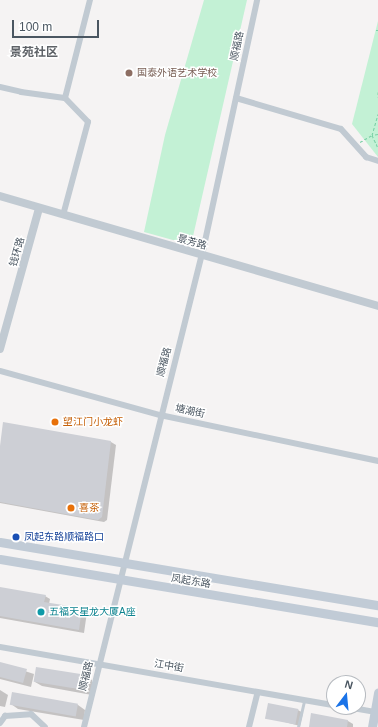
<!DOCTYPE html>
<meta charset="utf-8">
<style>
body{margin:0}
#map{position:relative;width:378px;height:727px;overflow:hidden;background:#f5f3f3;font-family:Arial,"Noto Sans SC",sans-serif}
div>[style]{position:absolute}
.green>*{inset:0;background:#c3f1d5}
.shadow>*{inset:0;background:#0003}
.building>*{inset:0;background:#cdcfd5;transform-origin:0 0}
.path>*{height:1px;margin-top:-0.5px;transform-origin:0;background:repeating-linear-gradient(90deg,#7ad0a6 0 3px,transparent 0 5px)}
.service>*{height:3px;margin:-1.5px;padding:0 1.5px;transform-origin:1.5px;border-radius:1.5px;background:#c1cad2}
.minor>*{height:6px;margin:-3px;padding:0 3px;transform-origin:3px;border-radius:3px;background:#c1cad2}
.tertiary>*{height:8px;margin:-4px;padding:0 4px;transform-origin:4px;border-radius:4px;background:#c1cad2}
.secondary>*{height:9px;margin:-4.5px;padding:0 4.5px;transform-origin:4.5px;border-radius:4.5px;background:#c1cbd6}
.dots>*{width:11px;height:11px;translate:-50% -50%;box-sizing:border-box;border:2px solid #fff;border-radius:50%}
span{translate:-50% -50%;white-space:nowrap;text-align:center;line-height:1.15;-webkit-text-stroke:3px #fff;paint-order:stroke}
.street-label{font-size:10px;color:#4a5661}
.education-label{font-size:10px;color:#785e54}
.left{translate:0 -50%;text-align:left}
.food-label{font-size:10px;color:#c56008}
.transit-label{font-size:10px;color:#164399}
.culture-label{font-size:10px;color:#0d838f}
.quarter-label{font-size:12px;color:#5f6368;font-weight:700}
.north{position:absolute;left:326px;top:675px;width:40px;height:40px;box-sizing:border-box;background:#fff;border:1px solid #b7bbc0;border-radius:50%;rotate:16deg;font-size:11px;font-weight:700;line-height:16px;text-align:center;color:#4a5661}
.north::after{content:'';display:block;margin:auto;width:14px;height:18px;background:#1a73e8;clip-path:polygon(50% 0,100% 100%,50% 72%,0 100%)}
.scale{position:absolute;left:12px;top:20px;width:87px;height:18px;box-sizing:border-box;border:2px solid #4a5661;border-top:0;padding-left:5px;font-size:12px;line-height:14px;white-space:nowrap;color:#4a5661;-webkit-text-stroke:3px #fff;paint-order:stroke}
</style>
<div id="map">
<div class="green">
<i style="clip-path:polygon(204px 0,247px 0,191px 245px,144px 232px,165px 135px)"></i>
<i style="clip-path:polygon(378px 21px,378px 157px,352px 124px)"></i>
</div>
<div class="shadow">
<i style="clip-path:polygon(111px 442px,116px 445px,107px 520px,104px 522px,0 503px,0 454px)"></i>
<i style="clip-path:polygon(0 588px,45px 596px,50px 599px,49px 604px,81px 609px,87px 612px,84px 633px,0 618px)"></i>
<i style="clip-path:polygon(0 663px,34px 674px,31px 687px,0 679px)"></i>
<i style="clip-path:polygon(84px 676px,92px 680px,92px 695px,42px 686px,35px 682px)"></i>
<i style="clip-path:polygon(0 690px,8px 695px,5px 707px,0 706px)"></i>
<i style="clip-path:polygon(11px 704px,78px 705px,85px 710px,84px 720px,18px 709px)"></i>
<i style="clip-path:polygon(298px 710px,303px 713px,300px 726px,266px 717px)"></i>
<i style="clip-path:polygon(312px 714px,348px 721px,353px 724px,353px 727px,310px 727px)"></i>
</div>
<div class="building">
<i style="clip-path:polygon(3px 422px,111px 441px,102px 517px,98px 520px,0 502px,0 446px)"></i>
<i style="clip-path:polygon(0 587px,46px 595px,44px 602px,82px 608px,79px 630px,0 616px)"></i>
<i style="clip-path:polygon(0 662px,27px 669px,23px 683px,0 677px)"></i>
<i style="left:36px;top:667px;width:50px;height:15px;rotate:9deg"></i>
<i style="left:12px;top:692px;width:67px;height:13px;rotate:10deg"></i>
<i style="left:268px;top:703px;width:31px;height:16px;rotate:11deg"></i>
<i style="clip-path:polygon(311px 713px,348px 720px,347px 727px,309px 727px)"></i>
</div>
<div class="path">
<i style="left:376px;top:30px;width:2px"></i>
<i style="left:378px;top:92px;width:5px;rotate:90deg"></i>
<i style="left:378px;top:134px;width:6px;rotate:171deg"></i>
<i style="left:372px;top:135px;width:14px;rotate:65deg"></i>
<i style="left:360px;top:142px;width:14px;rotate:-30deg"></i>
<i style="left:372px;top:135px;width:22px;rotate:-74deg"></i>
</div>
<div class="service">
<i style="left:298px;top:727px;width:28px;rotate:-77deg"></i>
</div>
<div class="minor">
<i style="left:0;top:87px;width:22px;rotate:13deg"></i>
<i style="left:21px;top:92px;width:44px;rotate:7.8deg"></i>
<i style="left:65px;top:98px;width:33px;rotate:46deg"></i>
<i style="left:88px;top:122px;width:96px;rotate:105deg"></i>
<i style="left:65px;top:98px;width:101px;rotate:-75.7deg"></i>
<i style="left:236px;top:98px;width:109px;rotate:16.4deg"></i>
<i style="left:341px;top:129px;width:38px;rotate:48deg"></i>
<i style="left:366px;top:157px;width:13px;rotate:18deg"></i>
<i style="left:0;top:371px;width:166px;rotate:15.4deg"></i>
<i style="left:160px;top:415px;width:223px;rotate:11.9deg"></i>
<i style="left:0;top:647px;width:339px;rotate:9.9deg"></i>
<i style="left:347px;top:707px;width:28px;rotate:10deg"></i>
<i style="left:0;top:723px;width:9px;rotate:-54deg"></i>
<i style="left:5px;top:716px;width:26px;rotate:-4deg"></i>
<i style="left:31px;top:714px;width:19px;rotate:43deg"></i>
<i style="left:84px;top:727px;width:487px;rotate:-76deg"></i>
<i style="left:202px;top:255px;width:261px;rotate:-77.8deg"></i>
<i style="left:249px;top:727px;width:36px;rotate:-76deg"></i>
</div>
<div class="tertiary">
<i style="left:0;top:196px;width:394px;rotate:16.2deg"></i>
<i style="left:0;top:349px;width:146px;rotate:-74.5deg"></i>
</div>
<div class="secondary">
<i style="left:0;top:542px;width:383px;rotate:9.5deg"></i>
<i style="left:0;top:559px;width:383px;rotate:9.5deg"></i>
<i style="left:372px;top:727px;width:35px;rotate:-80deg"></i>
</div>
<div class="dots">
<i style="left:129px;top:73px;background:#8d6e63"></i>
<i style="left:55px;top:422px;background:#e8710a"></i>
<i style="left:71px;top:508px;background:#e8710a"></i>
<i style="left:16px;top:537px;background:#1a4fb4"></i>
<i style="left:41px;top:612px;background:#0f9aa8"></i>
</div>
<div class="street-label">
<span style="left:237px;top:46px;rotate:-78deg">顺福路</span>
<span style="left:192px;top:242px;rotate:16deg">景芳路</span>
<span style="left:17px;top:252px;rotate:-74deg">钱环路</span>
<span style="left:164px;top:362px;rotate:-75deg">顺福路</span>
<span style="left:190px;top:411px;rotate:12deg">塘潮街</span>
<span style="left:191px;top:581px;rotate:9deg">凤起东路</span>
<span style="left:169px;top:666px;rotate:10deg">江中街</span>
<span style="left:86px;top:676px;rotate:-76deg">顺福路</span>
</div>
<div class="education-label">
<span class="left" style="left:137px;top:73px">国泰外语艺术学校</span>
</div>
<div class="food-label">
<span class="left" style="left:63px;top:422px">望江门小龙虾</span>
<span class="left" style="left:79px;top:508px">喜茶</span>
</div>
<div class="transit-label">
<span class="left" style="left:24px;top:537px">凤起东路顺福路口</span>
</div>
<div class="culture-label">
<span class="left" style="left:49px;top:612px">五福天星龙大厦A座</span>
</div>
<div class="quarter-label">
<span style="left:34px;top:53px">景苑社区</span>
</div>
<div class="north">N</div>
<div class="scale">100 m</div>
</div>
